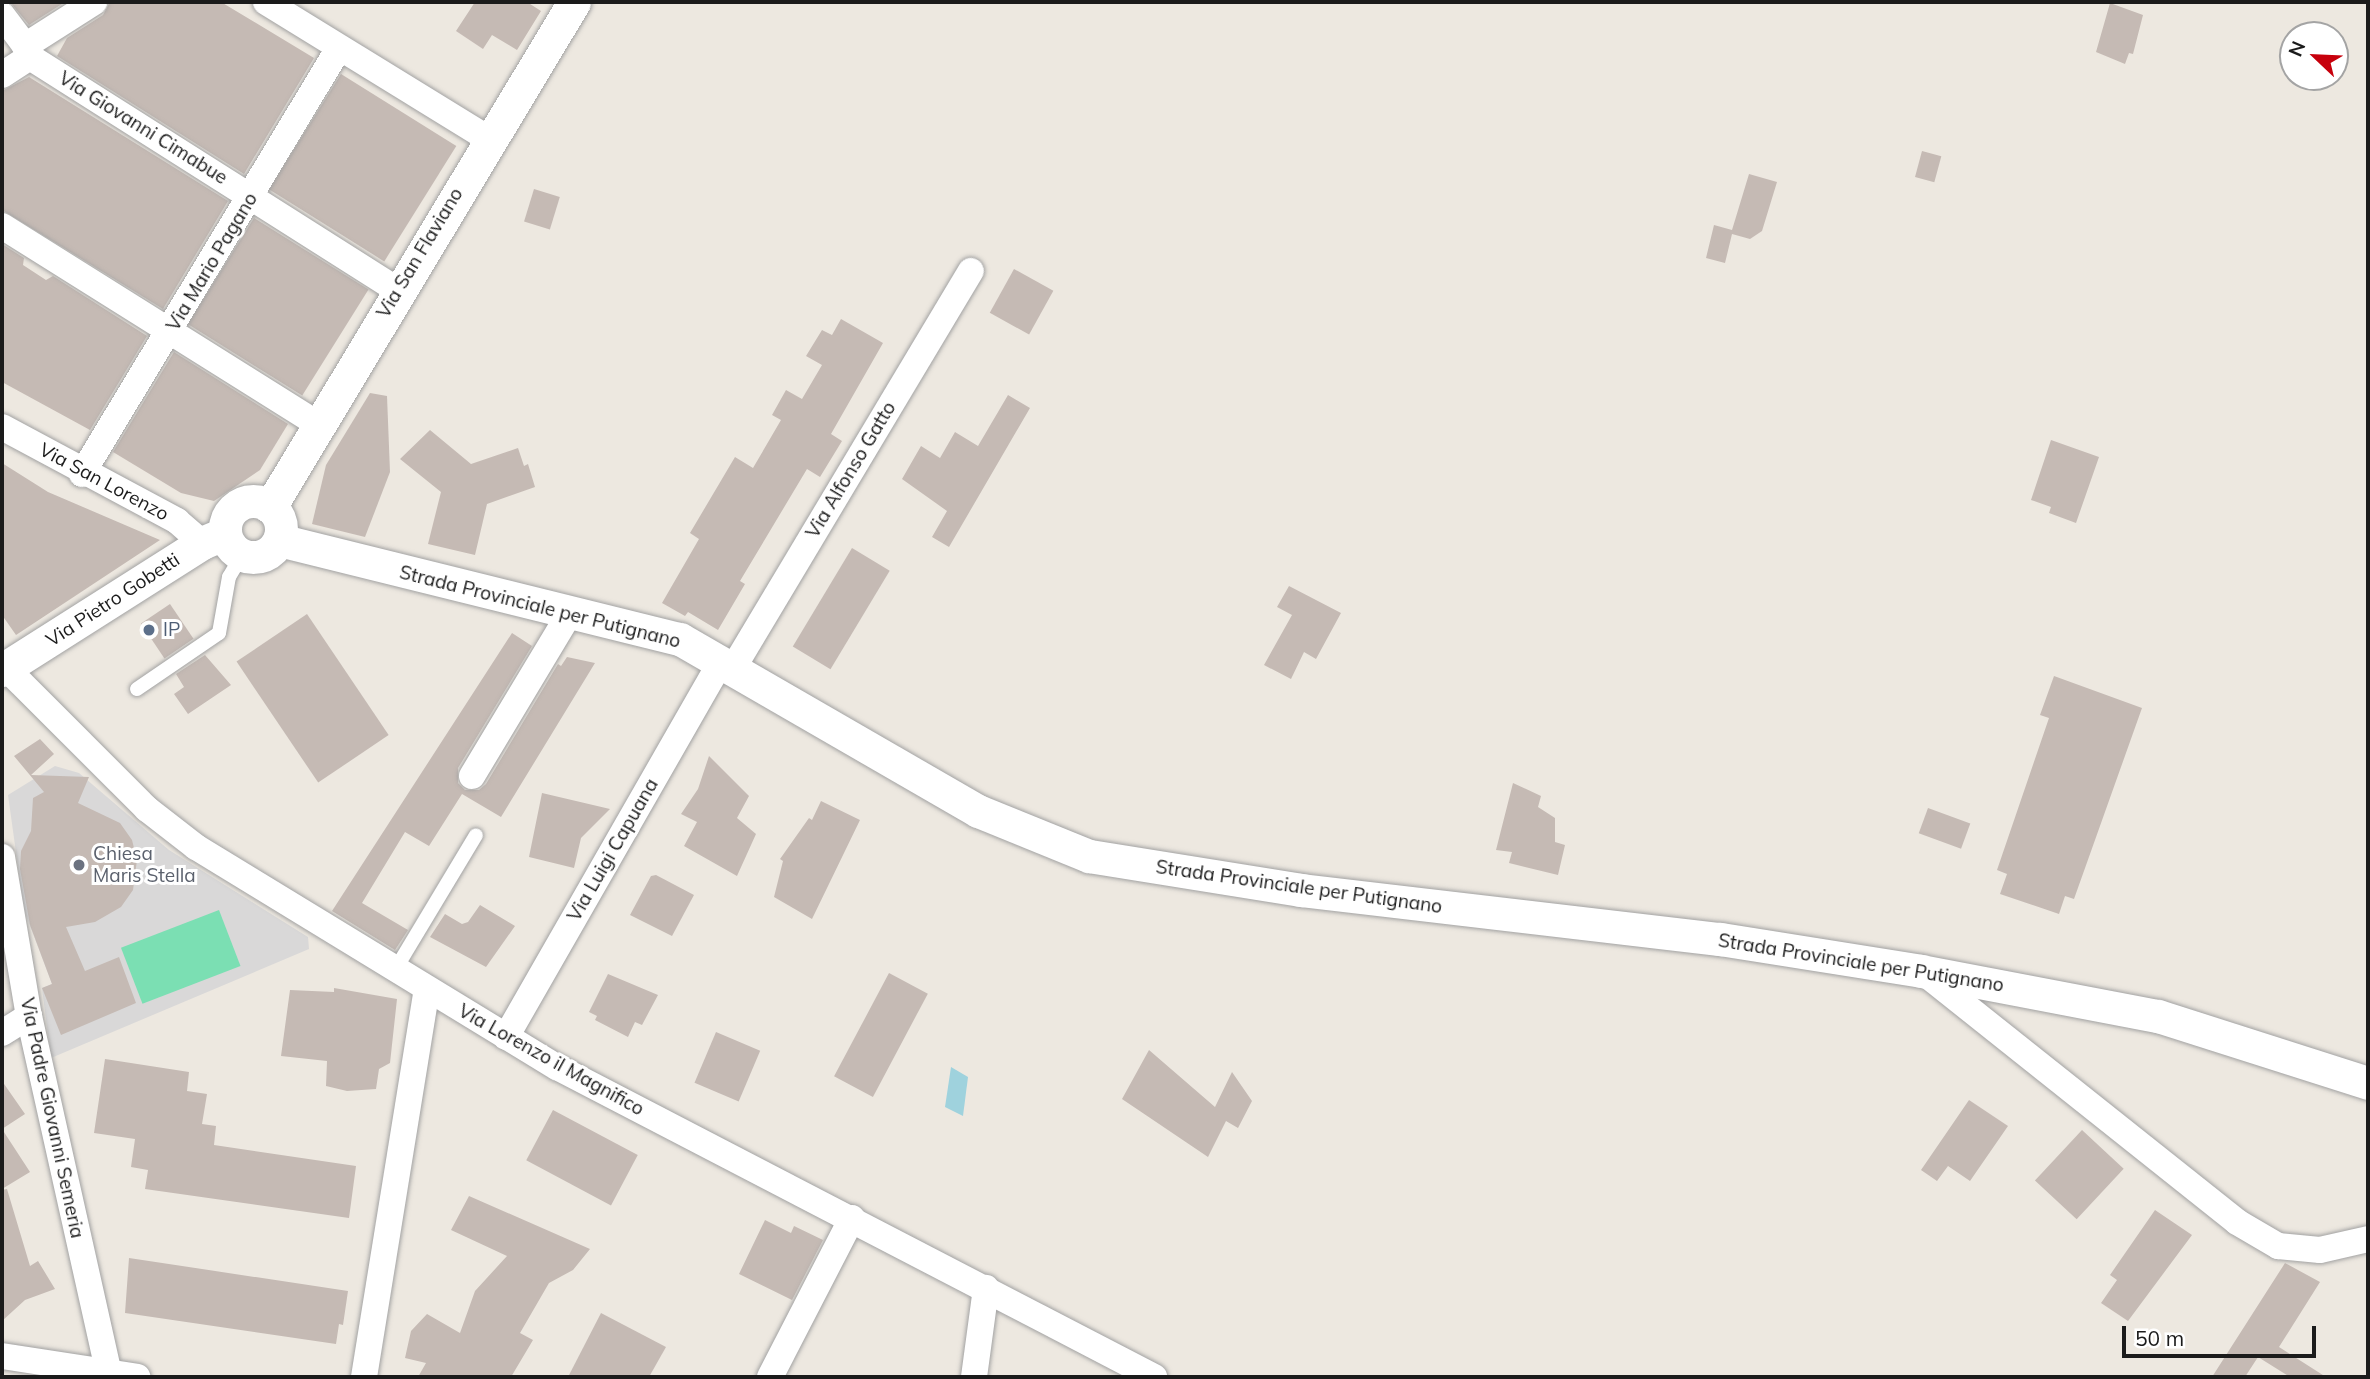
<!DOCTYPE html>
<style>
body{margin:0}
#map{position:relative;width:2370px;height:1379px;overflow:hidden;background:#ede8e0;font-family:Mulish,sans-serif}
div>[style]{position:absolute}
.residential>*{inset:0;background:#d9d8d8}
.pitch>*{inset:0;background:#7bdfb3;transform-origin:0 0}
.water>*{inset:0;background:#9fd2dd}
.building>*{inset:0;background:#c5bab4;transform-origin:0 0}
.roads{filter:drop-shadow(0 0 2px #a2a2a2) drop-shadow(0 0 2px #a2a2a2)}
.service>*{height:14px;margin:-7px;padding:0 7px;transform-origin:7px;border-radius:7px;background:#fff}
.minor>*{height:26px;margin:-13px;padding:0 13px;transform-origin:13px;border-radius:13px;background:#fff}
.tertiary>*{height:33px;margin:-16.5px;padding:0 16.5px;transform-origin:16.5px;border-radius:16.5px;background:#fff}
.tertiary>.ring{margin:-16.5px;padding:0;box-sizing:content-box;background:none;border:33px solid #fff;border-radius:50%}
.dots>*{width:19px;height:19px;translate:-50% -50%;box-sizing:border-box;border:4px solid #fff;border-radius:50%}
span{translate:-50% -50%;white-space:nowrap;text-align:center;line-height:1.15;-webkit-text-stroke:6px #fff;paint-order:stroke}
.street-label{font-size:19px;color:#1b1b1b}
.service-label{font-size:19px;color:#4e5e75}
.left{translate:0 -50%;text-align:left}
.worship-label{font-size:19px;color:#5b616d}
.frame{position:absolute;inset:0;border:4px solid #1b1b1b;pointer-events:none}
.north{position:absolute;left:2279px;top:21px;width:70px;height:70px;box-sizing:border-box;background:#fff;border:2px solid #a4a4a4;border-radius:50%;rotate:293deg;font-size:19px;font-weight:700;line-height:28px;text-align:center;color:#1b1b1b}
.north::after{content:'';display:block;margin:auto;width:24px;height:32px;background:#c7000c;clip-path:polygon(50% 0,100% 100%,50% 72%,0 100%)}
.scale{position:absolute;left:2122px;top:1326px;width:194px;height:32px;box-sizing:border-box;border:4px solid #1b1b1b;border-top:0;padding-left:9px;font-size:21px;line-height:24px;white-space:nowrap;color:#1b1b1b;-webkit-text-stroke:5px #fff;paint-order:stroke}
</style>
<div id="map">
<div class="residential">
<i style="clip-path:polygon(55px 766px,79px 773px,169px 850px,308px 937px,309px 949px,51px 1058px,42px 988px,52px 984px,24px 910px,8px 795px)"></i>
</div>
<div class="pitch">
<i style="left:219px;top:910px;width:60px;height:105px;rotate:69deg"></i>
</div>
<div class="water">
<i style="clip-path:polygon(951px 1067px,968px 1077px,963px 1116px,945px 1107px)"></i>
</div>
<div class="building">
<i style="clip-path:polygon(10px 2px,65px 2px,29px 25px)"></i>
<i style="clip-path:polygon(110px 2px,221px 2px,314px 58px,244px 174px,57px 56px,67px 38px,103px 15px)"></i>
<i style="clip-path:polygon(475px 2px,527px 2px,541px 11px,517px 50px,492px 35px,483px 49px,456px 31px)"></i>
<i style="clip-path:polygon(2110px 3px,2143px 15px,2133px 54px,2129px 53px,2125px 64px,2096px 52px)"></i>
<i style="left:341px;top:74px;width:136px;height:136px;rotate:32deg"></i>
<i style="clip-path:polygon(29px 77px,228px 201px,163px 309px,2px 210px,2px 91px)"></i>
<i style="left:1922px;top:151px;width:20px;height:27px;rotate:15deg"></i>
<i style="clip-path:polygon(1749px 174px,1777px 182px,1762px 231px,1750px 239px,1732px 234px,1725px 263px,1706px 258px,1714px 225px,1732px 230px)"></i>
<i style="left:534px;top:189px;width:27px;height:34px;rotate:17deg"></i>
<i style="left:254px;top:218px;width:135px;height:125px;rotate:32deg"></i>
<i style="clip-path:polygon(2px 244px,24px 258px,23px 265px,46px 280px,53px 276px,147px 336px,90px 430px,2px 382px)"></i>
<i style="left:1014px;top:269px;width:45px;height:50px;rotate:29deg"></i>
<i style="clip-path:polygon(841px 319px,883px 343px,831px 434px,842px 441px,820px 477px,807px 469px,740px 581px,745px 584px,718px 630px,688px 612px,685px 616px,662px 603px,699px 539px,690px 533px,735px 457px,753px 468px,781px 420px,772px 415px,786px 390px,802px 399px,822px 365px,806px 356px,822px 330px,832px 335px)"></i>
<i style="clip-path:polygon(174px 352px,288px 424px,260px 470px,214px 501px,181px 493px,113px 452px)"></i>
<i style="clip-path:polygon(370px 393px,387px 396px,390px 472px,365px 537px,312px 524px,326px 465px)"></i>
<i style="clip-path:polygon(1008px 395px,1030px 408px,949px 547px,932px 537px,947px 511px,902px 479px,921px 446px,940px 458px,955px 432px,978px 446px)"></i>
<i style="clip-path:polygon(430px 430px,471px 464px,518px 448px,524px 466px,528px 464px,535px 487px,487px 504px,475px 555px,428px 544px,441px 492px,400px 459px)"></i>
<i style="clip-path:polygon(2051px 440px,2099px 457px,2076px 523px,2049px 513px,2051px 507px,2031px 500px)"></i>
<i style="clip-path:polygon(2px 463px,48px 492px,160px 540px,16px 635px,2px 615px)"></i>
<i style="left:852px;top:548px;width:44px;height:115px;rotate:31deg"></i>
<i style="clip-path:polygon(1289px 586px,1341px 613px,1316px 659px,1304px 652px,1291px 679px,1264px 665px,1292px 615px,1277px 607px)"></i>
<i style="left:170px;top:604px;width:42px;height:35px;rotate:56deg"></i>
<i style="left:307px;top:614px;width:146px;height:85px;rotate:56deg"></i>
<i style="clip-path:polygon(512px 633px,532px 646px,458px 768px,458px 783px,465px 790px,479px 790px,486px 784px,558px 664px,561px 666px,567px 657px,595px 663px,501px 817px,462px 794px,429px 846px,405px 832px,362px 903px,408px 930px,395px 950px,332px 911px)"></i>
<i style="clip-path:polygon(205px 655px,231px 685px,188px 714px,174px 694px,184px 687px,176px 674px)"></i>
<i style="clip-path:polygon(2054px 676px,2142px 708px,2074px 899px,2065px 896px,2059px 914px,2000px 894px,2007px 874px,1997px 870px,2049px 718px,2040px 715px)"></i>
<i style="clip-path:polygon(40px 739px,54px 754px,31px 775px,89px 777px,78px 803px,120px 823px,132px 840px,137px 860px,133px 890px,121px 907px,95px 922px,66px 927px,85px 971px,119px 957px,136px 1003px,61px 1035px,42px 988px,52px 984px,30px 925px,20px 869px,21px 851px,31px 831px,33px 798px,44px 792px,14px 756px)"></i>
<i style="clip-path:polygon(709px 756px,749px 796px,737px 818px,756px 834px,737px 876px,684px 846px,697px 822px,681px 814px,698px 789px)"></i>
<i style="clip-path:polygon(1513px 783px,1541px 796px,1538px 807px,1555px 818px,1555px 842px,1565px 845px,1558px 875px,1509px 863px,1512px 852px,1496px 850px)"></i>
<i style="clip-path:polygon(542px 793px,610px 809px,581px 838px,574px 868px,529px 857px)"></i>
<i style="clip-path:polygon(821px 801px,860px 820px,812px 919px,774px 897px,783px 861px,780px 859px,809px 818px,812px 820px)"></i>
<i style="left:1928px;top:808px;width:45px;height:27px;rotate:20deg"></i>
<i style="clip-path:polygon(656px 875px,694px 895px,672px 936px,630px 915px,651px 876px)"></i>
<i style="clip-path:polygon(480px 905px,515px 926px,486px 967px,430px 937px,445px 914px,462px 924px,468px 922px)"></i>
<i style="left:889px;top:973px;width:44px;height:117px;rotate:28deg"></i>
<i style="clip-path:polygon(608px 974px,658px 995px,642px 1025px,635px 1022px,628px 1037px,595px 1020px,597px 1016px,589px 1012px)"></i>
<i style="clip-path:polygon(334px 988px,397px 999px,390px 1063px,379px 1069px,376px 1089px,347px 1091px,326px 1086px,327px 1061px,281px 1056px,290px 990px,334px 992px)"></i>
<i style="left:716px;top:1032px;width:48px;height:55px;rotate:23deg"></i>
<i style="clip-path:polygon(1149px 1050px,1215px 1107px,1232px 1072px,1252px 1101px,1238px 1128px,1226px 1121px,1208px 1157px,1122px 1099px)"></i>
<i style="clip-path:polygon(105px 1059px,189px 1072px,187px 1091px,207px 1094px,202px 1124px,216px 1126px,214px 1145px,356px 1166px,349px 1218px,145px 1189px,148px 1170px,131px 1167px,135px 1139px,94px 1133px)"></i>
<i style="clip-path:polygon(2px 1081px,25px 1114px,2px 1129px,30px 1172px,2px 1189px)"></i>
<i style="clip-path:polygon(1969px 1100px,2008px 1126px,1970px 1181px,1948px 1166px,1937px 1181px,1921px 1170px)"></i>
<i style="left:553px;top:1110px;width:96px;height:57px;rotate:28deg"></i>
<i style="left:2082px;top:1130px;width:57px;height:69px;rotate:43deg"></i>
<i style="clip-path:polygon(7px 1189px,30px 1266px,38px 1261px,55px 1289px,25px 1300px,2px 1321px,2px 1190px)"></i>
<i style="clip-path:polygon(469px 1196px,590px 1249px,573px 1270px,549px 1283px,520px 1333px,533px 1340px,511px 1377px,418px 1377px,426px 1363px,405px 1358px,411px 1331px,427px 1314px,460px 1333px,475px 1291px,507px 1256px,451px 1230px)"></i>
<i style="clip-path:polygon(2155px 1210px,2192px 1235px,2128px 1321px,2101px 1303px,2117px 1280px,2110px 1275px)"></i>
<i style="clip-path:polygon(765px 1220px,791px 1233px,794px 1226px,823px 1240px,792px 1300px,739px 1274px)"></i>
<i style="clip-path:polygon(129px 1258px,348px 1291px,343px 1325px,339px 1324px,336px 1344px,125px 1313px)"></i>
<i style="clip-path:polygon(2285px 1263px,2320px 1282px,2279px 1347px,2326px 1377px,2290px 1377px,2258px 1357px,2245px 1377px,2212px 1377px)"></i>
<i style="clip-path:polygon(601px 1313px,666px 1347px,649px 1377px,568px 1377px)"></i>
</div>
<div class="roads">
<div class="service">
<i style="left:137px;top:689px;width:99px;rotate:-34.3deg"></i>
<i style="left:219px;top:633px;width:57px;rotate:-79.9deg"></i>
<i style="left:229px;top:577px;width:26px;rotate:-59deg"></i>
<i style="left:395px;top:970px;width:157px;rotate:-59deg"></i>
</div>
<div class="minor">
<i style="left:266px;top:2px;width:262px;rotate:31.6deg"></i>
<i style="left:2px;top:15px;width:39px;rotate:53deg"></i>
<i style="left:30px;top:57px;width:435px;rotate:32.4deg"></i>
<i style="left:2px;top:75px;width:33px;rotate:-33deg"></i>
<i style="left:30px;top:57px;width:12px;rotate:-114deg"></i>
<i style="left:25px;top:46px;width:82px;rotate:-32.5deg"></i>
<i style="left:2px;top:226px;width:374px;rotate:32.1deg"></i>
<i style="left:2px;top:427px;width:199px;rotate:28.2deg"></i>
<i style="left:177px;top:521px;width:33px;rotate:41deg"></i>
<i style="left:82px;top:474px;width:496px;rotate:-58.9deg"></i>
<i style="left:2px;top:664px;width:205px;rotate:45deg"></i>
<i style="left:147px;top:809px;width:62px;rotate:37.8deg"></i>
<i style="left:196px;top:847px;width:423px;rotate:31.4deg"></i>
<i style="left:557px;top:1067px;width:673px;rotate:27.44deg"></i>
<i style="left:732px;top:670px;width:465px;rotate:-59.1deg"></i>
<i style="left:472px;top:776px;width:190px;rotate:-59deg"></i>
<i style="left:2px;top:857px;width:161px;rotate:80.4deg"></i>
<i style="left:29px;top:1016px;width:370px;rotate:77.4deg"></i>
<i style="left:1923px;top:972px;width:401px;rotate:38.5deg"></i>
<i style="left:2237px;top:1222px;width:48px;rotate:30.3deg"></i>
<i style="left:2278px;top:1246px;width:42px;rotate:5.4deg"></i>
<i style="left:2320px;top:1250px;width:49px;rotate:-12.9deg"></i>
<i style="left:2px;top:1033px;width:32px;rotate:-32deg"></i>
<i style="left:506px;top:1037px;width:431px;rotate:-60.2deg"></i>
<i style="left:2px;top:1356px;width:137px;rotate:8.8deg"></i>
<i style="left:364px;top:1377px;width:393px;rotate:-80.8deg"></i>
<i style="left:770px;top:1377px;width:179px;rotate:-62.7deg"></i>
<i style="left:974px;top:1377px;width:90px;rotate:-82.3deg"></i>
</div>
<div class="tertiary">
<i class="ring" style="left:225px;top:501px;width:23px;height:23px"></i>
<i style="left:270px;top:507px;width:589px;rotate:-58.95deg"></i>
<i style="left:279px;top:540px;width:413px;rotate:13.9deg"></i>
<i style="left:680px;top:639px;width:344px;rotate:30deg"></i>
<i style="left:978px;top:811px;width:120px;rotate:22.1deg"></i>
<i style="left:1089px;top:856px;width:215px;rotate:9.1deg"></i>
<i style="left:1301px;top:890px;width:422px;rotate:6.7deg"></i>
<i style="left:1720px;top:939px;width:204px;rotate:9deg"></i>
<i style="left:1921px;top:971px;width:241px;rotate:10.8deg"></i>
<i style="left:2158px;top:1016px;width:220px;rotate:17.7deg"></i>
<i style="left:2px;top:670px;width:237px;rotate:-32.4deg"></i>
<i style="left:202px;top:543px;width:25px;rotate:-23deg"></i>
</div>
</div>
<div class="dots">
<i style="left:149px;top:630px;background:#5c6f8a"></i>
<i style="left:79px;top:865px;background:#6b7280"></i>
</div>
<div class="street-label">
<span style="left:143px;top:128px;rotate:32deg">Via Giovanni Cimabue</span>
<span style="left:420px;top:253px;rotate:-59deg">Via San Flaviano</span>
<span style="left:212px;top:262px;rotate:-59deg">Via Mario Pagano</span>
<span style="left:851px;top:470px;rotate:-59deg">Via Alfonso Gatto</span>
<span style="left:104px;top:482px;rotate:28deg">Via San Lorenzo</span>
<span style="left:113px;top:600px;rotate:-33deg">Via Pietro Gobetti</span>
<span style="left:540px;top:607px;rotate:14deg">Strada Provinciale per Putignano</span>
<span style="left:613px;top:850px;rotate:-60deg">Via Luigi Capuana</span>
<span style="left:1299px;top:887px;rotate:8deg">Strada Provinciale per Putignano</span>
<span style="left:1861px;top:963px;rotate:9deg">Strada Provinciale per Putignano</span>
<span style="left:551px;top:1060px;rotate:29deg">Via Lorenzo il Magnifico</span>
<span style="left:52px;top:1118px;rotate:78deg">Via Padre Giovanni Semeria</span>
</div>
<div class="service-label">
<span class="left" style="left:163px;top:630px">IP</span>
</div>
<div class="worship-label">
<span class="left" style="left:93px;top:865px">Chiesa<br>Maris Stella</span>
</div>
<div class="frame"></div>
<div class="north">N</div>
<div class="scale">50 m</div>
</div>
